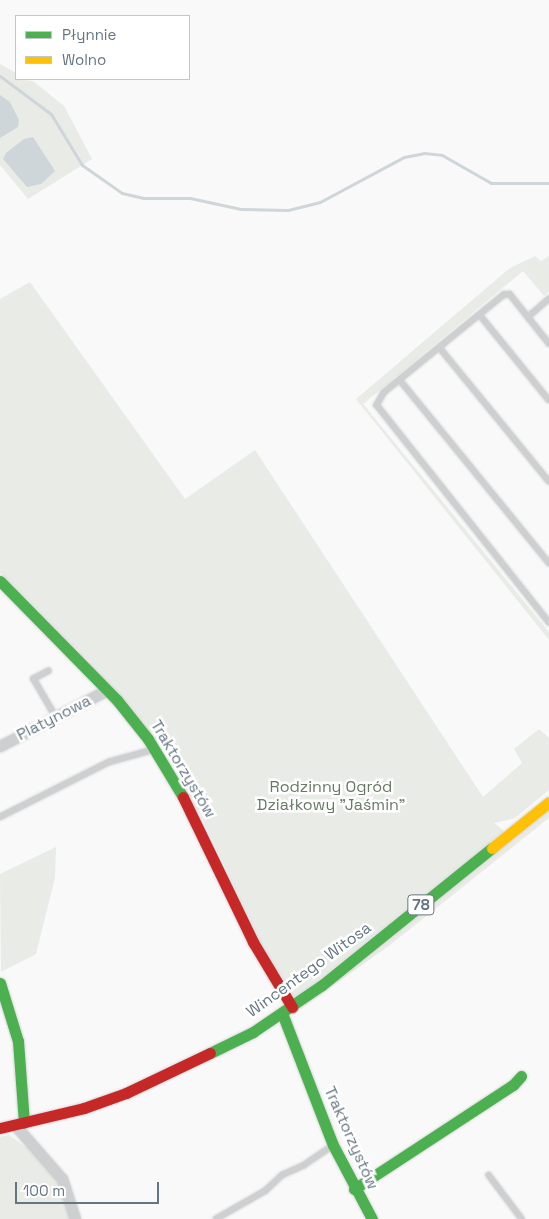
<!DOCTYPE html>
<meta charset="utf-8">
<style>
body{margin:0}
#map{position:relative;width:549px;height:1219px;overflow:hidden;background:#f9f9f9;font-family:"Space Grotesk",sans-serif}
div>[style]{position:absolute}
.green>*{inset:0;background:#e8ebe6}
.water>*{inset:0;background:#ced6d9}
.stream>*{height:3px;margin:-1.5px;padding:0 1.5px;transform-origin:1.5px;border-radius:1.5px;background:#ced6d9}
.roads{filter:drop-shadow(0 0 1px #d5d6d7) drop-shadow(0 0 1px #d5d6d7)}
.lane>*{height:5.5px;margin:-2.75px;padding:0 2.75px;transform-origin:2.75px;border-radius:2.75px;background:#cecfd0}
.street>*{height:11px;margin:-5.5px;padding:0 5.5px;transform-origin:5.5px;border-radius:5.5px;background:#cecfd0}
.fast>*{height:11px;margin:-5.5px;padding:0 5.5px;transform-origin:5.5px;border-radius:5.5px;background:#4caf50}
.slow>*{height:11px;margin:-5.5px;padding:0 5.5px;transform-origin:5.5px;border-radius:5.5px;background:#ffc107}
.jam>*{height:11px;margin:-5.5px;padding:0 5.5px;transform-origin:5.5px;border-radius:5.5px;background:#c62828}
span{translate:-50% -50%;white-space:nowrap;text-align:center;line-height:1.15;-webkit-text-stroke:5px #fff;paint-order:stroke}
.shield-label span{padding:1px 4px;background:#fff;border:1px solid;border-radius:4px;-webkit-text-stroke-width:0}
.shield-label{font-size:15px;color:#657683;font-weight:700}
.street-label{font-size:16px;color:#657683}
.park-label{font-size:16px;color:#687a64}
.legend{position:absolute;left:15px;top:15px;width:175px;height:65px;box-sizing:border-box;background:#fff;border:1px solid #c1c8cd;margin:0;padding:6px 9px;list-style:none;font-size:15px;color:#657683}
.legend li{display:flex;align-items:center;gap:10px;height:25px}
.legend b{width:25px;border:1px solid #c1c8cd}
.scale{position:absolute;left:15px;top:1182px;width:144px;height:22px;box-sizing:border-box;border:2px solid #657683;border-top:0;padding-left:6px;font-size:15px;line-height:18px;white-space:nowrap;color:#657683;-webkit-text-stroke:4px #fff;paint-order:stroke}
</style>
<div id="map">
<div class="green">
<i style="clip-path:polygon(0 64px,16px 73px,16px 79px,33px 81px,64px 106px,92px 159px,28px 199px,0 165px)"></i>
<i style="clip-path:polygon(535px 256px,541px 261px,549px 256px,549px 292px,544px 296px,523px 271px,363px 404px,549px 632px,549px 640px,356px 399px,510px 268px)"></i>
<i style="clip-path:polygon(30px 282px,185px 499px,255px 450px,483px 797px,522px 763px,514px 749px,539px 729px,549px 738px,549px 790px,515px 818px,494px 823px,504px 831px,298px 997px,289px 996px,292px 991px,267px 956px,200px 814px,39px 612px,0 573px,0 299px)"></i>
<i style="clip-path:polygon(549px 808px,549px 818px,390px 945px,292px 1015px)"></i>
<i style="clip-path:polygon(56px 847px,55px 878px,36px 954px,1px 972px,0 874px)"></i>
<i style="clip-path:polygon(9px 1135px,26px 1147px,57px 1178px,71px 1219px,0 1219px,0 1137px)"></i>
</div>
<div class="water">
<i style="clip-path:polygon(0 95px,10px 102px,19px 120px,18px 127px,0 138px)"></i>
<i style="clip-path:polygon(33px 137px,55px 171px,41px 184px,27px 187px,3px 159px,6px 153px,24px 139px)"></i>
</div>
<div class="stream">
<i style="left:0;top:76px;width:64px;rotate:36.7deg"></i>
<i style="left:51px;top:114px;width:60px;rotate:58.7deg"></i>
<i style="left:82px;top:165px;width:49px;rotate:35deg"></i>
<i style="left:122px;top:193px;width:22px;rotate:13deg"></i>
<i style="left:143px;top:198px;width:47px"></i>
<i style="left:190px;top:198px;width:52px;rotate:12.2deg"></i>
<i style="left:241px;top:209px;width:47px;rotate:1.2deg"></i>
<i style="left:288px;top:210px;width:33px;rotate:-14deg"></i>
<i style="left:320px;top:202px;width:95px;rotate:-28.2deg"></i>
<i style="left:404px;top:157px;width:20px;rotate:-11deg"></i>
<i style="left:424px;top:153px;width:18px;rotate:6deg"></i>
<i style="left:442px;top:155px;width:56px;rotate:29.7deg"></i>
<i style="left:491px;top:183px;width:58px"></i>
</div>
<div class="roads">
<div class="lane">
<i style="left:480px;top:315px;width:109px;rotate:50.9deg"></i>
<i style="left:528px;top:317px;width:28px;rotate:-41deg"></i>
<i style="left:549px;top:344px;width:63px;rotate:-128.5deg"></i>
<i style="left:510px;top:295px;width:6px;rotate:180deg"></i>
<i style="left:504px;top:295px;width:155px;rotate:140.8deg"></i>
<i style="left:384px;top:393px;width:14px;rotate:120deg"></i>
<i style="left:377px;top:405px;width:277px;rotate:51.6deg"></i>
<i style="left:440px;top:348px;width:172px;rotate:50.7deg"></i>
<i style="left:400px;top:380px;width:236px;rotate:50.8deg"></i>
<i style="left:49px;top:671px;width:17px;rotate:152deg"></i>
<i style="left:34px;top:679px;width:44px;rotate:59.9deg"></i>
<i style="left:0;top:817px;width:122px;rotate:-26.8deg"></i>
<i style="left:109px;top:762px;width:45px;rotate:-15.6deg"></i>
<i style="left:489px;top:1175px;width:55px;rotate:53.1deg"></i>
<i style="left:216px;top:1219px;width:56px;rotate:-29.7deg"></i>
<i style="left:265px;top:1191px;width:23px;rotate:-43deg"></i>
<i style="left:282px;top:1175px;width:24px;rotate:-24deg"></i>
<i style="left:304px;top:1165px;width:32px;rotate:-34deg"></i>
</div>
<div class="street">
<i style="left:0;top:746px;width:121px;rotate:-27.6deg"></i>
<i style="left:15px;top:1125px;width:72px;rotate:49deg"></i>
<i style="left:62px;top:1179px;width:42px;rotate:72deg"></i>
</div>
<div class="fast">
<i style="left:0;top:581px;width:167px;rotate:45.5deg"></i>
<i style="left:117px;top:700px;width:50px;rotate:51.5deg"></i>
<i style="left:148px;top:739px;width:68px;rotate:58.9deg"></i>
<i style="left:0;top:983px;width:61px;rotate:72.8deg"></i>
<i style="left:18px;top:1041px;width:82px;rotate:85.8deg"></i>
<i style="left:282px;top:1013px;width:142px;rotate:68.9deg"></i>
<i style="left:333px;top:1145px;width:84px;rotate:62.2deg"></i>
<i style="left:210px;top:1053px;width:48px;rotate:-26deg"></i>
<i style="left:253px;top:1032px;width:83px;rotate:-34.3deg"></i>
<i style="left:322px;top:985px;width:218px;rotate:-38.9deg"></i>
<i style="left:354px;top:1189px;width:190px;rotate:-33.2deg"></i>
<i style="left:513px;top:1085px;width:12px;rotate:-48deg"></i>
</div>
<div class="slow">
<i style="left:492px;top:848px;width:73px;rotate:-38.9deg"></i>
</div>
<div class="jam">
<i style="left:183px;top:797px;width:161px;rotate:64.2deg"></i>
<i style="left:253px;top:942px;width:76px;rotate:59deg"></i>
<i style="left:0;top:1128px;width:86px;rotate:-13.4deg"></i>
<i style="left:84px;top:1108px;width:45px;rotate:-19.7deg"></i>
<i style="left:126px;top:1093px;width:93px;rotate:-25.5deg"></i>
</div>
</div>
<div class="shield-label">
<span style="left:421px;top:905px">78</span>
</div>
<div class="street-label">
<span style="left:54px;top:718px;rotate:-27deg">Platynowa</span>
<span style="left:183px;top:769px;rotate:59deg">Traktorzystów</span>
<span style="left:309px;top:970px;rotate:-36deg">Wincentego Witosa</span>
<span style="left:351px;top:1138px;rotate:66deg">Traktorzystów</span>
</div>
<div class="park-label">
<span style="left:331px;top:796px">Rodzinny Ogród<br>Działkowy "Jaśmin"</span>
</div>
<ul class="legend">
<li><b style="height:6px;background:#4caf50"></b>Płynnie</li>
<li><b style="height:6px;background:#ffc107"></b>Wolno</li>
</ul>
<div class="scale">100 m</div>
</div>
